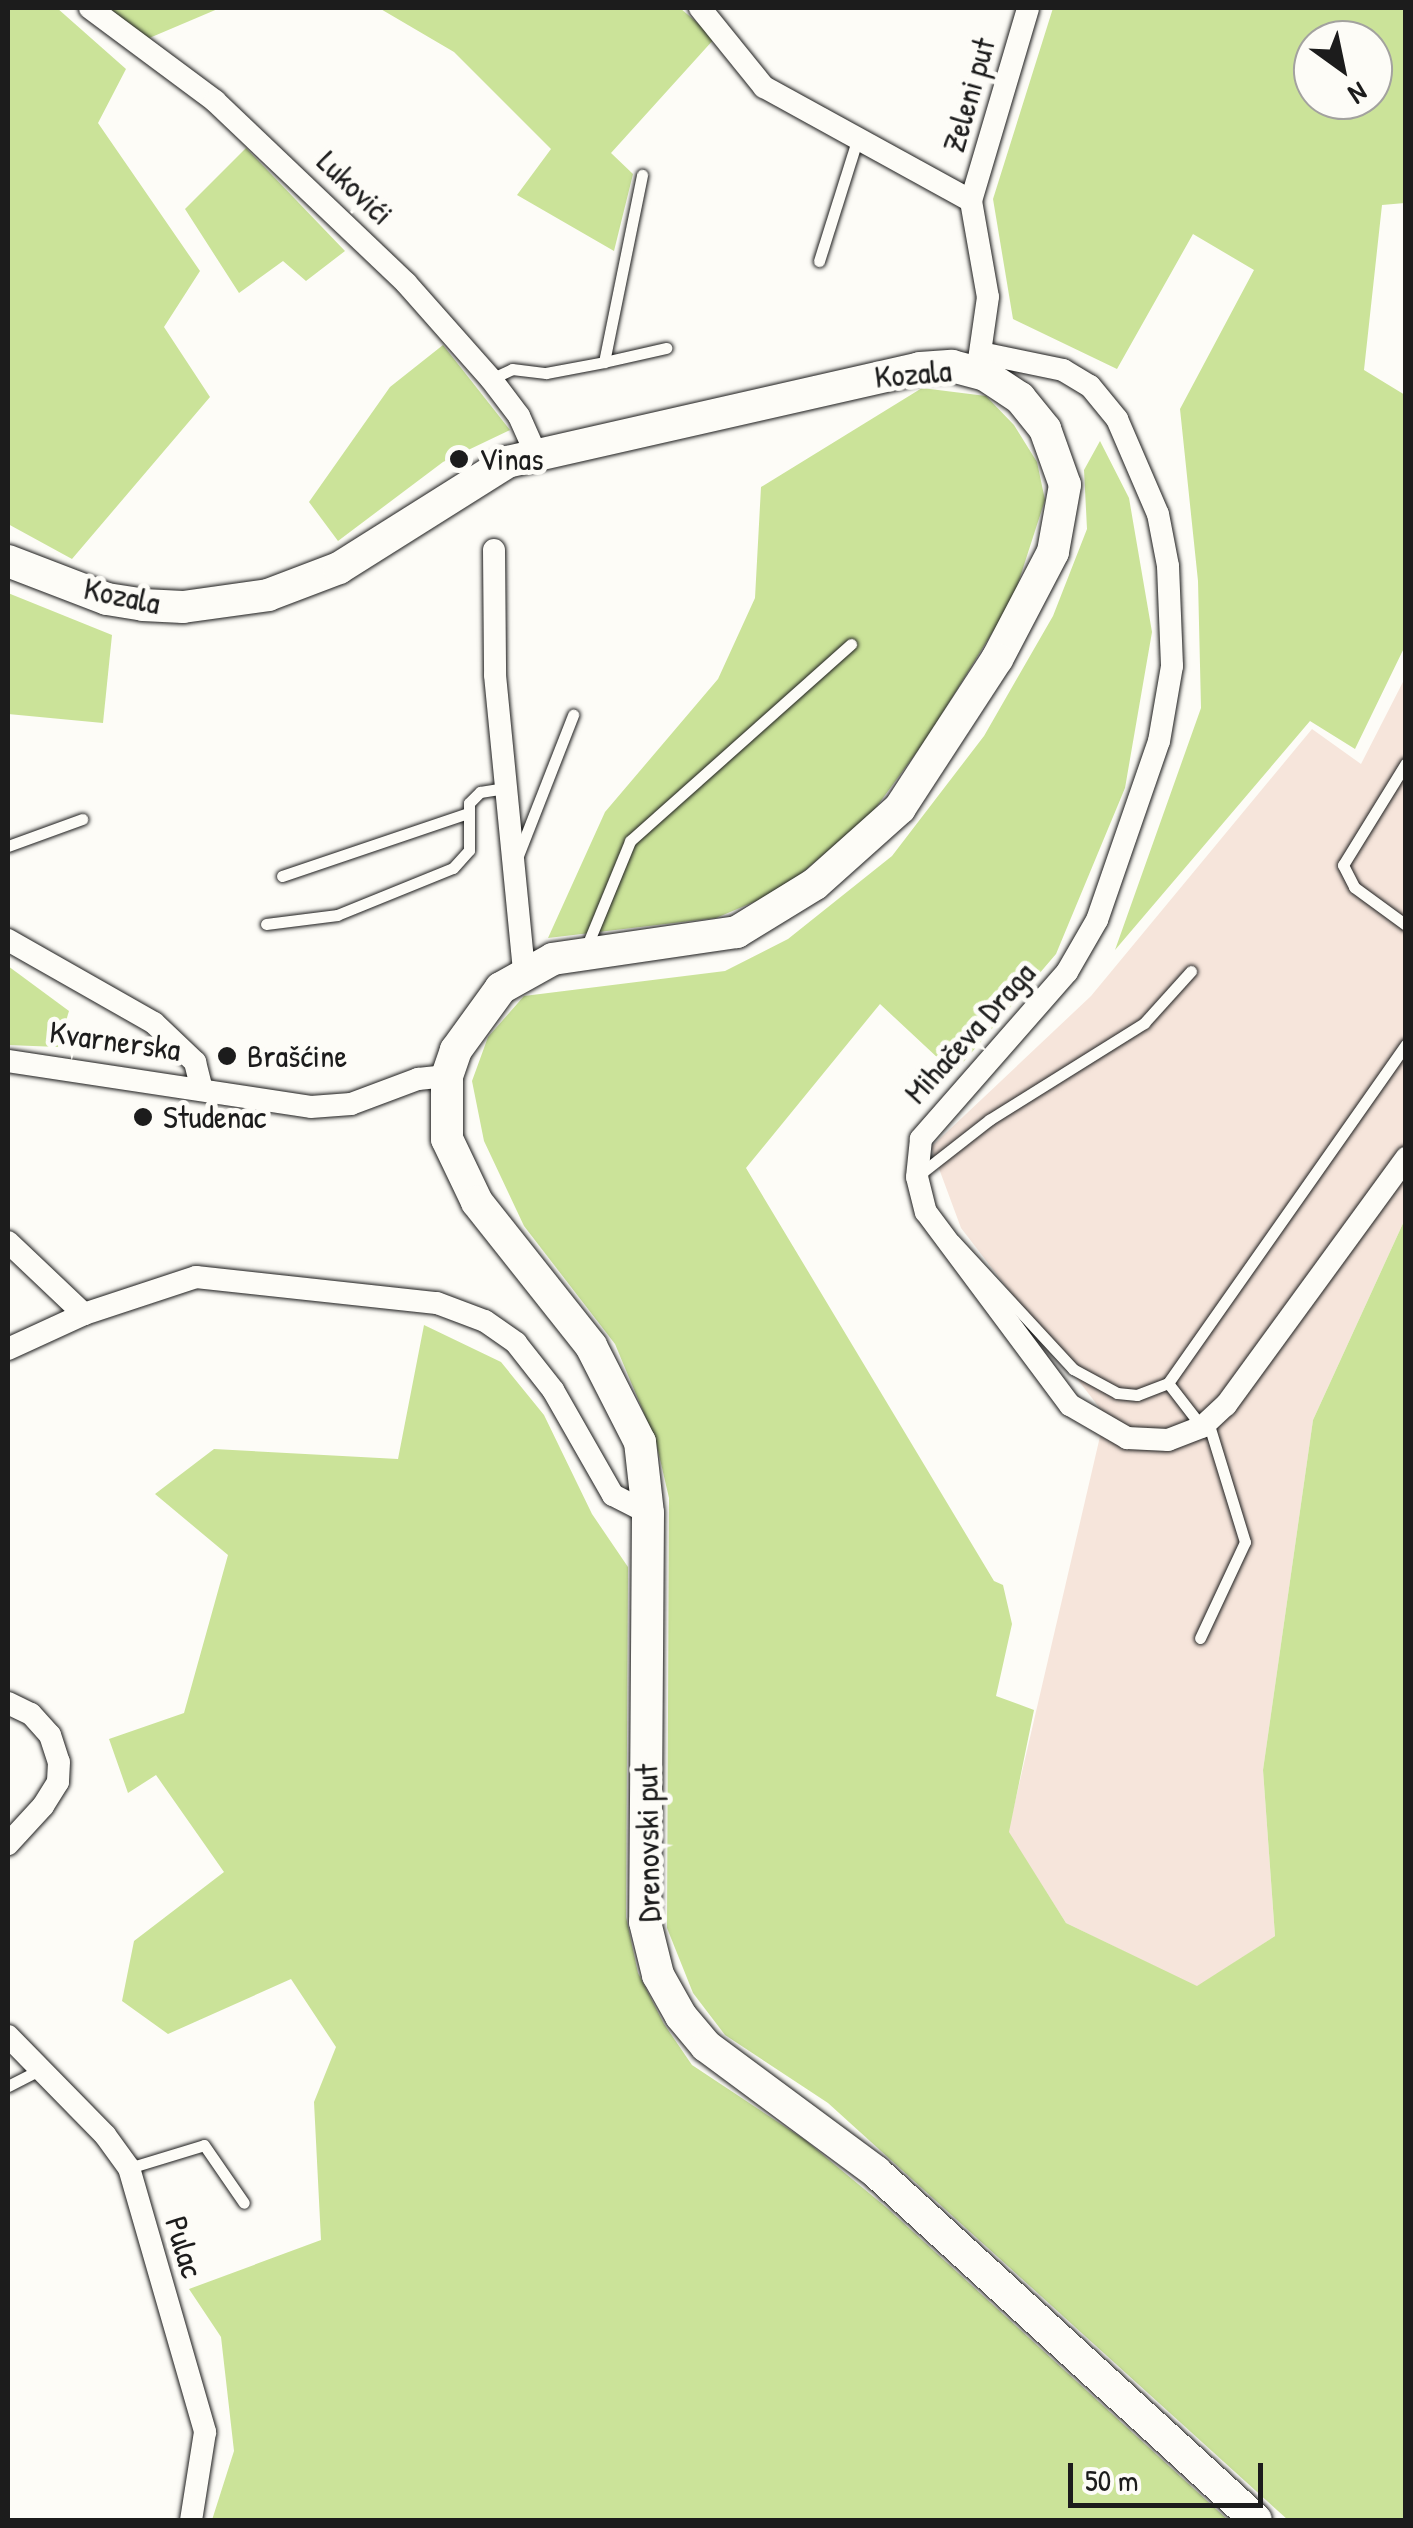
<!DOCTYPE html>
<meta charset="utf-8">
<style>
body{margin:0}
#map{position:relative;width:1413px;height:2528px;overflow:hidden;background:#fdfcf7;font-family:"Patrick Hand",sans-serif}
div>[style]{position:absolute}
.built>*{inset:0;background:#f6e5db}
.green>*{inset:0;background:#cbe399}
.roads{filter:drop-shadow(0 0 2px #1c1c1c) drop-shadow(0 0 2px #1c1c1c)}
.lane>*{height:11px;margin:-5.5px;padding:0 5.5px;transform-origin:5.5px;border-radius:5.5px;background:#fdfcf7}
.street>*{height:22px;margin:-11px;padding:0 11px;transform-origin:11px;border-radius:11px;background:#fdfcf7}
.secondary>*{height:32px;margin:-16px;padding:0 16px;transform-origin:16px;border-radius:16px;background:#fdfcf7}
.dots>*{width:28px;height:28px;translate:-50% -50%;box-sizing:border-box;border:5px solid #fdfcf7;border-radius:50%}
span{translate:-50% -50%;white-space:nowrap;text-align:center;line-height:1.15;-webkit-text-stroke:10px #fdfcf7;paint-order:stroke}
.street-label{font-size:32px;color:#1c1c1c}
.poi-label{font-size:32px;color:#1c1c1c}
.left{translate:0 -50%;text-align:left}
.frame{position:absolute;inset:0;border:10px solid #1c1c1c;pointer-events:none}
.north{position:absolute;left:1293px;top:20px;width:100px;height:100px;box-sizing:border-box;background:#fdfcf7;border:2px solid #a3a29f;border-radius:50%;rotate:147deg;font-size:28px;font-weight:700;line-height:40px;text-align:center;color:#1c1c1c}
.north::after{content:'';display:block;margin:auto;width:35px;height:45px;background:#1c1c1c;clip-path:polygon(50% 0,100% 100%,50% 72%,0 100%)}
.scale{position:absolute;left:1068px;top:2463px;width:195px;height:45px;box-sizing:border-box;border:5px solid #1c1c1c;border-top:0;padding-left:12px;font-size:30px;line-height:35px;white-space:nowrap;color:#1c1c1c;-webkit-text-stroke:8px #fdfcf7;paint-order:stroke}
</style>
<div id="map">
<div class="built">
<i style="clip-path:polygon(1405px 678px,1405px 1219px,1313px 1420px,1263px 1770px,1275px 1936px,1197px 1987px,1066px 1923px,1008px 1832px,1105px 1415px,961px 1228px,931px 1147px,1091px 996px,1312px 729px,1361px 764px)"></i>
</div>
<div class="green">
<i style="clip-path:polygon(8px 8px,57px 8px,126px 69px,98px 123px,200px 271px,164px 327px,210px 397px,72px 559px,8px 524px)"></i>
<i style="clip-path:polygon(109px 8px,220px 8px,147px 39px)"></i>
<i style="clip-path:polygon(379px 8px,680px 8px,715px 38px,611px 153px,633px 174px,614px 251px,517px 195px,551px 149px,454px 52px)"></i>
<i style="clip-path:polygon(evenodd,1053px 8px,1405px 8px,1405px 203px,1382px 205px,1364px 370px,1405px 395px,1405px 646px,1355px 749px,1310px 721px,1115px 950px,1201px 708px,1198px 581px,1180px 409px,1254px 270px,1193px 234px,1117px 369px,1013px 319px,993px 199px,1053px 8px,1313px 40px,1373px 40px,1373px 100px,1313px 100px,1313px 40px)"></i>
<i style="clip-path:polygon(246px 148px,345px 251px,306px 281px,283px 261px,239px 293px,185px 209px)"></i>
<i style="clip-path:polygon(443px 345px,510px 430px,443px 462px,338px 541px,309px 502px,390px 387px)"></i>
<i style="clip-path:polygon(922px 388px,986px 396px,1014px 425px,1037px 462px,1045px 500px,1013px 599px,927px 738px,872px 813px,782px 890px,716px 918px,548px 938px,605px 812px,718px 679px,755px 598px,761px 487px)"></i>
<i style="clip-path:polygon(1100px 441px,1129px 498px,1152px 632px,1125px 788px,1056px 954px,954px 1073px,880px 1004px,746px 1168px,994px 1581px,1003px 1585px,1012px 1624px,996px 1696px,1034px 1710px,1009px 1832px,1066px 1923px,1197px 1986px,1275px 1936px,1263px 1770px,1313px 1420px,1405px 1219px,1405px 2520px,1288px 2520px,828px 2103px,725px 2035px,693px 1993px,667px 1928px,669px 1498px,656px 1442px,615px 1344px,524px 1226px,484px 1141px,472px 1081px,488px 1037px,524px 996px,725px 971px,788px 939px,892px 856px,984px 736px,1053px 616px,1087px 529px,1084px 470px)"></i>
<i style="clip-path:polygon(8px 593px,112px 635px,103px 723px,8px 714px)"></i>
<i style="clip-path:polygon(8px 966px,69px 1011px,58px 1047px,8px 1045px)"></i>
<i style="clip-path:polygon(424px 1325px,501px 1362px,544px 1415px,592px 1514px,628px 1567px,626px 1917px,638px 1973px,664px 2024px,692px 2065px,805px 2140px,887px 2208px,1228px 2520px,212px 2520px,234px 2451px,221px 2337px,189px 2289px,321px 2240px,314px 2102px,336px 2047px,291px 1979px,168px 2034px,122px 2001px,134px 1941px,224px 1872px,156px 1775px,128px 1793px,109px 1739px,184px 1713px,228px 1555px,155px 1494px,214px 1449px,398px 1459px)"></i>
</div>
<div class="roads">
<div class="lane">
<i style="left:819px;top:261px;width:130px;rotate:-72.5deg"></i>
<i style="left:604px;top:362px;width:64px;rotate:-12.7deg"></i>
<i style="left:491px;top:379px;width:23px;rotate:-25deg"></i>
<i style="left:512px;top:369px;width:34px;rotate:7deg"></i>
<i style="left:546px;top:373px;width:59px;rotate:-10.7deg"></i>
<i style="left:604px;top:362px;width:191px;rotate:-78.5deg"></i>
<i style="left:1406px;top:763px;width:120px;rotate:121.7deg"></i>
<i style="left:1343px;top:865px;width:25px;rotate:63deg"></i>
<i style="left:1354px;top:887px;width:64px;rotate:36.2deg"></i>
<i style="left:8px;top:846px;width:79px;rotate:-20deg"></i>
<i style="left:517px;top:858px;width:154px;rotate:-68.6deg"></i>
<i style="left:282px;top:876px;width:196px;rotate:-18.7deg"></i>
<i style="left:266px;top:924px;width:72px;rotate:-7.2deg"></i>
<i style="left:337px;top:915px;width:125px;rotate:-22.1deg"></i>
<i style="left:453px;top:868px;width:24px;rotate:-48deg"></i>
<i style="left:469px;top:850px;width:47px;rotate:-90deg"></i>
<i style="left:469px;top:803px;width:16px;rotate:-45deg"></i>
<i style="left:480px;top:792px;width:24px;rotate:-9deg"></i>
<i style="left:586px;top:948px;width:116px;rotate:-67.6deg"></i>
<i style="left:630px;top:841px;width:296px;rotate:-41.7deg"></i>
<i style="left:920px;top:1174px;width:88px;rotate:-38deg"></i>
<i style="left:989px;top:1120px;width:183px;rotate:-32deg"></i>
<i style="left:1144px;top:1023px;width:70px;rotate:-47.9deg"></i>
<i style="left:954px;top:1240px;width:176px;rotate:47.3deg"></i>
<i style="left:1073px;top:1369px;width:50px;rotate:28.6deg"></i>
<i style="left:1117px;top:1393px;width:20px;rotate:6deg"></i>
<i style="left:1137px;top:1395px;width:33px;rotate:-21deg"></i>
<i style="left:1168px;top:1383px;width:56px;rotate:52.3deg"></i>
<i style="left:1168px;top:1383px;width:414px;rotate:-54.9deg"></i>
<i style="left:1200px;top:1638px;width:106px;rotate:-64.9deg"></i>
<i style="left:1245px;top:1542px;width:126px;rotate:-107.1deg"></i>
<i style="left:8px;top:2086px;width:36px;rotate:-27deg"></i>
<i style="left:129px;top:2168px;width:78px;rotate:-17deg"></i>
<i style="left:204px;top:2145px;width:70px;rotate:55.4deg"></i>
</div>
<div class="street">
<i style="left:90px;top:8px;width:156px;rotate:36.6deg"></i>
<i style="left:215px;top:101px;width:264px;rotate:43.6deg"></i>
<i style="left:406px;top:283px;width:128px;rotate:48.5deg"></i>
<i style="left:491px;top:379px;width:46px;rotate:52.9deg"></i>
<i style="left:519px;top:416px;width:39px;rotate:66deg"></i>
<i style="left:700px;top:8px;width:102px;rotate:51deg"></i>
<i style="left:764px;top:87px;width:236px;rotate:28.8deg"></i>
<i style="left:971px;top:201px;width:97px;rotate:80deg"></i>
<i style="left:988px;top:297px;width:70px;rotate:98.2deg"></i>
<i style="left:971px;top:201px;width:201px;rotate:-73.5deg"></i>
<i style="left:981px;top:353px;width:84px;rotate:11.7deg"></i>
<i style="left:1063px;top:370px;width:31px;rotate:31deg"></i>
<i style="left:1090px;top:386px;width:43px;rotate:50.7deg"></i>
<i style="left:1117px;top:419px;width:103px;rotate:66.7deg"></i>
<i style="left:1158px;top:514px;width:53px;rotate:79.1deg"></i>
<i style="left:1168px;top:566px;width:100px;rotate:87.7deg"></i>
<i style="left:1172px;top:666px;width:76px;rotate:99.8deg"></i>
<i style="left:1159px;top:741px;width:189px;rotate:109.1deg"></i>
<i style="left:1097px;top:920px;width:60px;rotate:120deg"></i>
<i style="left:1067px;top:972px;width:222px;rotate:131.2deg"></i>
<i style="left:921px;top:1139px;width:38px;rotate:96deg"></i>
<i style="left:917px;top:1177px;width:36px;rotate:76deg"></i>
<i style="left:926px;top:1212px;width:241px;rotate:53.3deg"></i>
<i style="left:1070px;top:1405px;width:66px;rotate:30.1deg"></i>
<i style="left:1127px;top:1438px;width:41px;rotate:2.8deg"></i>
<i style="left:1168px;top:1440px;width:36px;rotate:-21deg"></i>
<i style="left:1202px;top:1427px;width:33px;rotate:-43deg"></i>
<i style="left:1226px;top:1405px;width:306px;rotate:-53.9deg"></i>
<i style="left:494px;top:550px;width:125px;rotate:89.5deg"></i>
<i style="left:495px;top:675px;width:298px;rotate:84.4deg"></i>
<i style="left:8px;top:940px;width:168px;rotate:29.6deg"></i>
<i style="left:154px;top:1023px;width:57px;rotate:43.6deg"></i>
<i style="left:195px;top:1062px;width:25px;rotate:76deg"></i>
<i style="left:8px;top:1061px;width:306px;rotate:8.6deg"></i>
<i style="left:311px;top:1107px;width:40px;rotate:-4.3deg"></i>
<i style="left:351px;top:1104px;width:72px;rotate:-20.5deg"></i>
<i style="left:418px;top:1079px;width:29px;rotate:-6deg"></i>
<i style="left:8px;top:1242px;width:105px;rotate:43.5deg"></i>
<i style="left:8px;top:1349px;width:84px;rotate:-24.7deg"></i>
<i style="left:84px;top:1314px;width:118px;rotate:-18.3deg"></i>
<i style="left:196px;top:1277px;width:242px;rotate:6.2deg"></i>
<i style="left:437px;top:1303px;width:51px;rotate:20.6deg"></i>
<i style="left:485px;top:1321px;width:38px;rotate:35deg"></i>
<i style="left:516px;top:1343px;width:60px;rotate:51.8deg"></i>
<i style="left:553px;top:1390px;width:121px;rotate:60.3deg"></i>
<i style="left:613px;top:1495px;width:39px;rotate:27deg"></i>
<i style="left:8px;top:1703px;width:25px;rotate:26deg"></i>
<i style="left:31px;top:1714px;width:28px;rotate:48deg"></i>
<i style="left:50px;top:1735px;width:28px;rotate:72deg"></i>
<i style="left:59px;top:1762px;width:20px;rotate:93deg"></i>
<i style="left:58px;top:1782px;width:28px;rotate:122deg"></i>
<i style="left:43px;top:1806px;width:52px;rotate:132.6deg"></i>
<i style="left:8px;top:2036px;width:139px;rotate:45.6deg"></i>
<i style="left:105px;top:2135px;width:41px;rotate:54deg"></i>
<i style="left:129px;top:2168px;width:275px;rotate:73.9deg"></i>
<i style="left:205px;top:2432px;width:89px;rotate:99deg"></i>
</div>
<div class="secondary">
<i style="left:8px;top:561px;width:106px;rotate:21deg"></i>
<i style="left:107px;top:599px;width:36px;rotate:9deg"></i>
<i style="left:143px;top:605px;width:40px;rotate:2.9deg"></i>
<i style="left:183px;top:607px;width:86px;rotate:-8deg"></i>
<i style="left:268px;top:595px;width:76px;rotate:-20.8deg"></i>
<i style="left:339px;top:568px;width:199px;rotate:-32.2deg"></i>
<i style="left:507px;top:462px;width:424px;rotate:-12.8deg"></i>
<i style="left:920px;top:368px;width:32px;rotate:-4deg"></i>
<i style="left:952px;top:366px;width:34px;rotate:15deg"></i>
<i style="left:985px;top:375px;width:42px;rotate:33.3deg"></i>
<i style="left:1020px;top:398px;width:40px;rotate:51deg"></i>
<i style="left:1045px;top:429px;width:59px;rotate:70.3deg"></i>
<i style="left:1065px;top:485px;width:68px;rotate:100.2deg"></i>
<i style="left:1053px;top:552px;width:121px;rotate:117.6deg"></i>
<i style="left:997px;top:659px;width:178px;rotate:123.1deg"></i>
<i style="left:900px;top:808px;width:114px;rotate:138.2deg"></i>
<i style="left:815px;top:884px;width:92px;rotate:148.4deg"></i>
<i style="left:737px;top:932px;width:186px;rotate:171.7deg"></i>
<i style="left:553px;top:959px;width:60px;rotate:150.9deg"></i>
<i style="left:501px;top:988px;width:77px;rotate:126deg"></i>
<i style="left:456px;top:1050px;width:28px;rotate:109deg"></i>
<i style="left:447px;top:1076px;width:63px;rotate:90deg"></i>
<i style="left:447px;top:1139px;width:70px;rotate:64.5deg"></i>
<i style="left:477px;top:1202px;width:184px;rotate:51.6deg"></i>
<i style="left:591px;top:1346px;width:108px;rotate:63deg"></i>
<i style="left:640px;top:1442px;width:71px;rotate:83.6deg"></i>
<i style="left:648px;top:1513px;width:409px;rotate:90.4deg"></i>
<i style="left:645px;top:1922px;width:55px;rotate:76.2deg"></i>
<i style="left:658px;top:1975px;width:47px;rotate:60.7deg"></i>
<i style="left:681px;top:2016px;width:39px;rotate:50deg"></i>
<i style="left:706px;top:2046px;width:212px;rotate:36.5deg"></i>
<i style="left:876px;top:2172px;width:515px;rotate:42.48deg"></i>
</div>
</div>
<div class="dots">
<i style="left:459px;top:459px;background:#1c1c1c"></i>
<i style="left:227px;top:1056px;background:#1c1c1c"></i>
<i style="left:143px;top:1117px;background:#1c1c1c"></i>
</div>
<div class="street-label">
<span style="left:969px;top:95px;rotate:-74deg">Zeleni put</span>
<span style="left:355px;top:188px;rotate:44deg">Lukovići</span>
<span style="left:913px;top:374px;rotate:-5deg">Kozala</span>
<span style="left:122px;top:596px;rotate:12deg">Kozala</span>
<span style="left:970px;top:1033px;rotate:-48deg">Mihačeva Draga</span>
<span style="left:115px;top:1041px;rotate:8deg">Kvarnerska</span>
<span style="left:648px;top:1843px;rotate:-91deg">Drenovski put</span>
<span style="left:184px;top:2247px;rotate:73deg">Pulac</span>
</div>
<div class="poi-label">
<span class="left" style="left:479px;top:459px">Vinas</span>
<span class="left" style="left:247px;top:1056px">Brašćine</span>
<span class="left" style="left:163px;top:1117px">Studenac</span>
</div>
<div class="frame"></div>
<div class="north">N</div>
<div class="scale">50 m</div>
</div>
